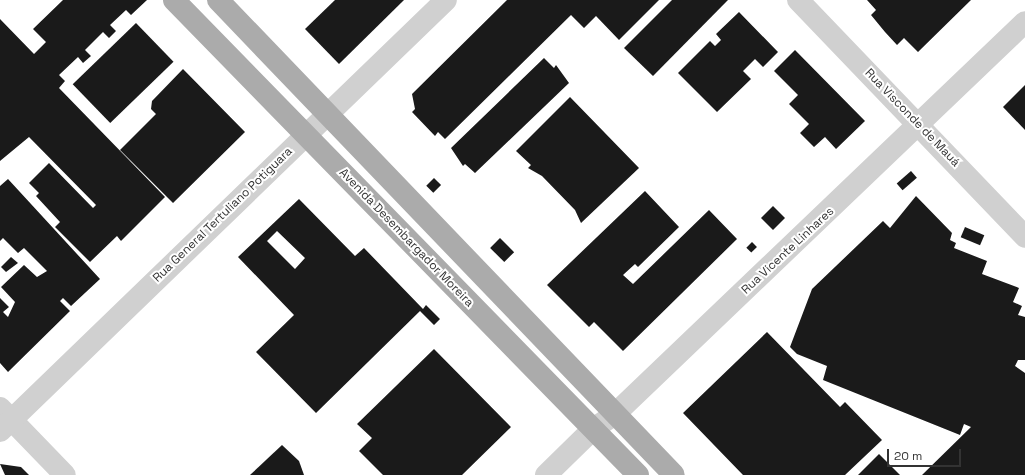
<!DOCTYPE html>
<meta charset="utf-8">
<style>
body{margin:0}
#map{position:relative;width:1025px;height:475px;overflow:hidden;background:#fff;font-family:"Space Grotesk",sans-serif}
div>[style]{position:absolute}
.building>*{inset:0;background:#1a1a1a;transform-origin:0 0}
.street>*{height:22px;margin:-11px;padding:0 11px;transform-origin:11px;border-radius:11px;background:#d0d0d0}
.primary>*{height:22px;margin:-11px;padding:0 11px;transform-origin:11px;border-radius:11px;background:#ababab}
span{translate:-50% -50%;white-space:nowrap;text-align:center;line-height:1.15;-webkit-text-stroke:4px #fff;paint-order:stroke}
.street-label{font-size:12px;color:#333}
.scale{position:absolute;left:887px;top:449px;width:74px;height:18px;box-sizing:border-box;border:2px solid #333;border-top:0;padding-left:5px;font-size:12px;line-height:14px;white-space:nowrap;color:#333;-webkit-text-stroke:3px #fff;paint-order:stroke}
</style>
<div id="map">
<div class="building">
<i style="clip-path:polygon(63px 0,147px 0,131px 15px,126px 10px,110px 25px,116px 31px,109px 38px,103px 32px,85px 50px,91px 56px,83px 63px,78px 57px,59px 75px,65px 81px,59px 88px,165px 197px,121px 241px,117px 236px,90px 262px,55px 227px,60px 222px,36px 196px,39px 193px,29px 183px,49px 163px,93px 208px,96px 205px,29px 137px,0 161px,0 19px,34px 54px,46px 42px,33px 29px)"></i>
<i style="clip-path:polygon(335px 0,404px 0,339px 64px,305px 29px)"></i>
<i style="clip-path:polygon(507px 0,659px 0,619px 40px,596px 16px,584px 28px,571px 15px,445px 139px,438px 132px,435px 136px,412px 112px,415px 109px,412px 94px)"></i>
<i style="clip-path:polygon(672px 0,728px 0,653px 76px,624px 48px)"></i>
<i style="clip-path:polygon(867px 0,971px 0,918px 52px,904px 38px,897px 45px,885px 32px,871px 15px,876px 10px)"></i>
<i style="clip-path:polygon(739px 12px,778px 52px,763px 67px,755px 59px,743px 71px,751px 79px,717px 112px,678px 73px,710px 41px,715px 46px,721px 40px,716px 34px)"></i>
<i style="left:136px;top:23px;width:54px;height:88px;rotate:46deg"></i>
<i style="clip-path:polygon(795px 50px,865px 121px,836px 149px,825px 137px,814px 147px,800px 133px,809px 124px,789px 104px,798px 95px,774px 71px)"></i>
<i style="clip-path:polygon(544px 58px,554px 68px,556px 65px,569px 83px,475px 173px,465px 164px,463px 166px,451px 148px)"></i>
<i style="clip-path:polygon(183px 69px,245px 132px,173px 203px,120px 150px,156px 114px,151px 109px,152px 101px)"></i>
<i style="clip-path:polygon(1025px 85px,1025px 130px,1003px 107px)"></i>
<i style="clip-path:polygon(570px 97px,639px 168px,581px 223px,575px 210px,542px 176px,528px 168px,531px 165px,516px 151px)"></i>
<i style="left:911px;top:171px;width:9px;height:19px;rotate:49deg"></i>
<i style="left:434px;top:178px;width:10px;height:11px;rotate:45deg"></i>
<i style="clip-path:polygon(8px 179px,100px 279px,71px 306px,63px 298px,60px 301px,70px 311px,8px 372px,0 363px,0 298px,9px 307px,3px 312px,8px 317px,15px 302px,1px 287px,24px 265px,37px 277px,47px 271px,24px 248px,18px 253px,3px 238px,0 241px,0 186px)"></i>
<i style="clip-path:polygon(645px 191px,679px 227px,638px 267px,635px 264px,623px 275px,633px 284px,709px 210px,737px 239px,623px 351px,594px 322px,589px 327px,547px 285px)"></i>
<i style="clip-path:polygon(916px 196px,952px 233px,950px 240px,956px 243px,954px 248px,987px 261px,982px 274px,1019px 288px,1013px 302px,1022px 306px,1018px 315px,1025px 317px,1025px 360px,1018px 360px,1015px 366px,1025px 373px,1025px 475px,922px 475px,971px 427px,964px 424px,960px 435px,823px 380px,827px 366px,797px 354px,790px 347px,812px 289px,883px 221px,890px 228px)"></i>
<i style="clip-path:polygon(evenodd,299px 199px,355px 256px,364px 248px,423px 309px,426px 305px,440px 319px,434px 325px,420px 311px,316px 413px,256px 352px,294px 315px,238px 257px,299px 199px,277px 231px,305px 258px,295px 269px,267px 241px,277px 231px)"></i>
<i style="left:773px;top:206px;width:17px;height:17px;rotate:45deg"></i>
<i style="left:965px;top:227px;width:21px;height:11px;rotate:23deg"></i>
<i style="left:500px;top:238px;width:20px;height:14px;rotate:45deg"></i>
<i style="left:752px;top:242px;width:7px;height:8px;rotate:45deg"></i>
<i style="clip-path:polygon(11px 257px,18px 263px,6px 272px,1px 267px)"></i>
<i style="clip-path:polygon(767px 332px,840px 407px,845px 402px,882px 440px,845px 475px,743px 475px,683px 413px)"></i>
<i style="clip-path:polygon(434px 349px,511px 427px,462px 475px,383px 475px,359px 451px,372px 438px,357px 424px)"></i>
<i style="clip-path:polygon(282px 445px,299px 461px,304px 475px,250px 475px)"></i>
<i style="clip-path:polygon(879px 454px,900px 475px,858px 475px)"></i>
<i style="clip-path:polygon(0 464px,21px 467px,29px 475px,5px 475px)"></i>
</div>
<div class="street">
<i style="left:798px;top:0;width:328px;rotate:46.2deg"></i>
<i style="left:0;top:408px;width:93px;rotate:45.9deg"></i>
<i style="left:0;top:431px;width:620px;rotate:-44.02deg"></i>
<i style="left:546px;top:475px;width:66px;rotate:-44.4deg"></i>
<i style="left:593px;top:429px;width:27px;rotate:-34deg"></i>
<i style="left:615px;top:414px;width:567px;rotate:-43.71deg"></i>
</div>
<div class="primary">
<i style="left:174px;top:0;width:664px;rotate:45.67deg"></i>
<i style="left:218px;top:0;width:658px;rotate:46.17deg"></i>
</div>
<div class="street-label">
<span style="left:912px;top:118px;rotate:46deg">Rua Visconde de Mauá</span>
<span style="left:223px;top:215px;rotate:-44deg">Rua General Tertuliano Potiguara</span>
<span style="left:406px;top:238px;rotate:46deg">Avenida Desembargador Moreira</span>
<span style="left:788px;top:251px;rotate:-43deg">Rua Vicente Linhares</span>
</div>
<div class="scale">20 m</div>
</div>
